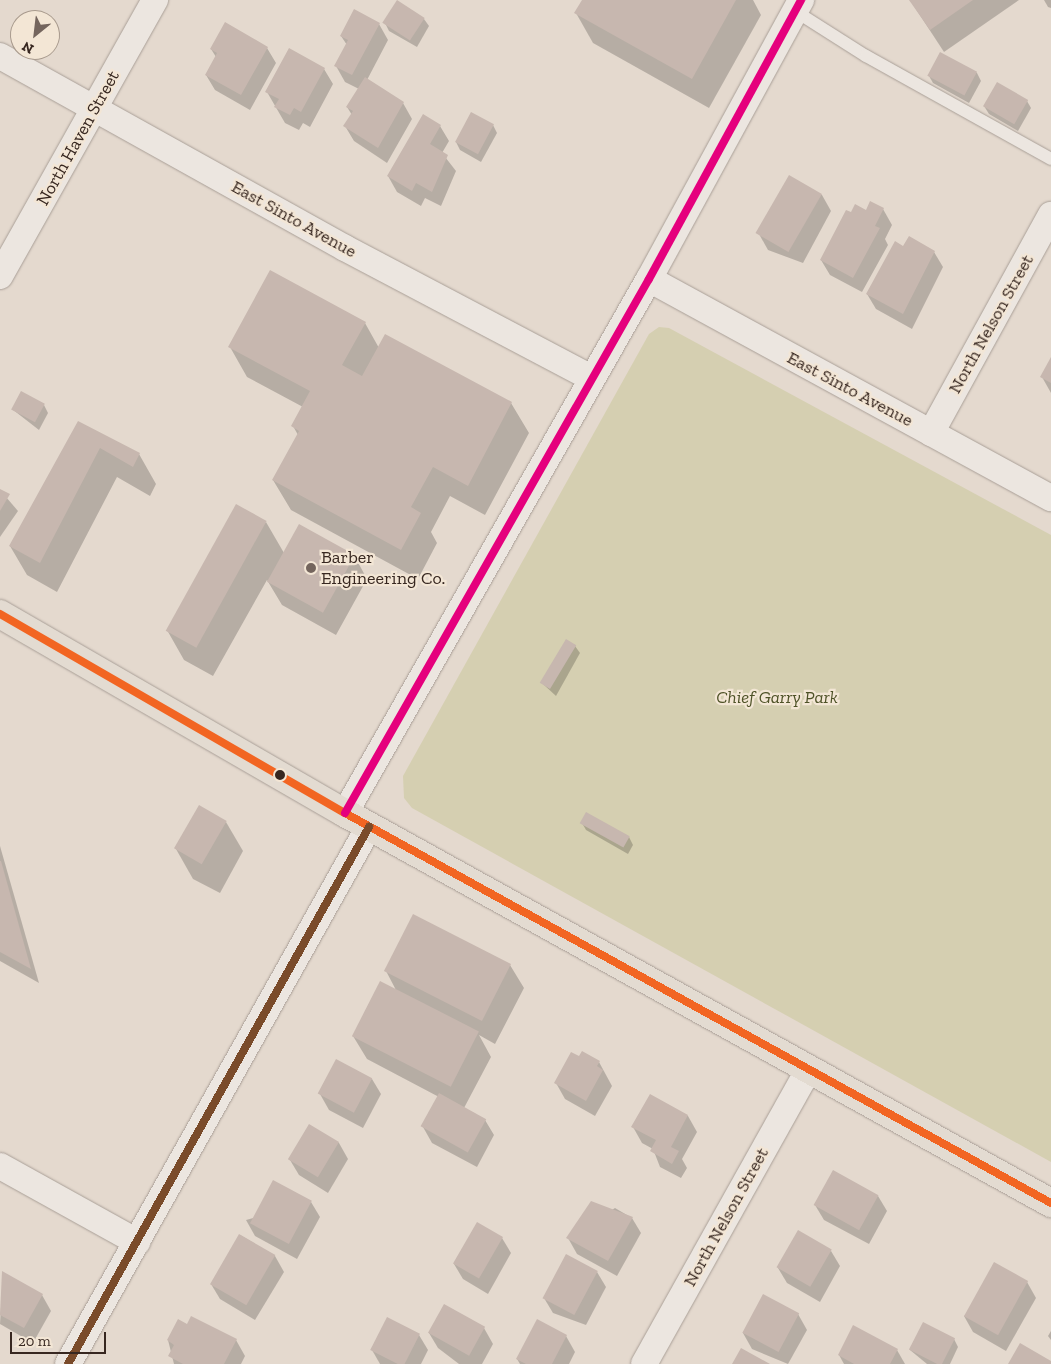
<!DOCTYPE html>
<style>
body{margin:0}
#map{position:relative;width:1051px;height:1364px;overflow:hidden;background:#e4d9ce;font-family:"Zilla Slab",serif}
div>[style]{position:absolute}
.green>*{inset:0;background:#d5cfb1}
.shadow>*{inset:0;background:#0003}
.building>*{inset:0;background:#c7b7af;transform-origin:0 0}
.roads{filter:drop-shadow(0 0 1px #a99f97) drop-shadow(0 0 1px #a99f97)}
.lane>*{height:12px;margin:-6px;padding:0 6px;transform-origin:6px;border-radius:6px;background:#ece6e0}
.street>*{height:26px;margin:-13px;padding:0 13px;transform-origin:13px;border-radius:13px;background:#ece6e0}
.primary>*{height:28px;margin:-14px;padding:0 14px;transform-origin:14px;border-radius:14px;background:#e3dbd1}
.bus-1>*{height:8px;margin:-4px;padding:0 4px;transform-origin:4px;border-radius:4px;background:#f26522}
.bus-2>*{height:8px;margin:-4px;padding:0 4px;transform-origin:4px;border-radius:4px;background:#e5007d}
.bus-3>*{height:8px;margin:-4px;padding:0 4px;transform-origin:4px;border-radius:4px;background:#7a4b2a}
.dots>*{width:14px;height:14px;translate:-50% -50%;box-sizing:border-box;border:2px solid #f3e6d5;border-radius:50%}
span{translate:-50% -50%;white-space:nowrap;text-align:center;line-height:1.15;-webkit-text-stroke:4.5px #f3e6d5;paint-order:stroke}
.street-label{font-size:18px;color:#372720}
.poi-label{font-size:18px;color:#372720}
.left{translate:0 -50%;text-align:left}
.park-label{font-size:18px;color:#4e5227;font-style:italic}
.north{position:absolute;left:10px;top:10px;width:50px;height:50px;box-sizing:border-box;background:#f3e6d5;border:1px solid #a89a8d;border-radius:50%;rotate:209deg;font-size:14px;font-weight:700;line-height:20px;text-align:center;color:#372720}
.north::after{content:'';display:block;margin:auto;width:18px;height:22px;background:#74655d;clip-path:polygon(50% 0,100% 100%,50% 72%,0 100%)}
.scale{position:absolute;left:10px;top:1332px;width:96px;height:22px;box-sizing:border-box;border:2px solid #372720;border-top:0;padding-left:6px;font-size:15px;line-height:18px;white-space:nowrap;color:#372720;-webkit-text-stroke:4px #f3e6d5;paint-order:stroke}
</style>
<div id="map">
<div class="green">
<i style="clip-path:polygon(659px 327px,669px 328px,1051px 535px,1051px 1162px,412px 808px,404px 798px,403px 776px,649px 334px)"></i>
</div>
<div class="shadow">
<i style="clip-path:polygon(583px 0,753px 0,761px 15px,709px 108px,593px 43px,576px 13px)"></i>
<i style="clip-path:polygon(910px 0,1019px 0,944px 52px)"></i>
<i style="clip-path:polygon(1044px 0,1051px 0,1051px 8px,1048px 7px)"></i>
<i style="clip-path:polygon(424px 19px,429px 26px,417px 47px,389px 31px,385px 23px)"></i>
<i style="clip-path:polygon(379px 24px,388px 40px,367px 80px,403px 103px,412px 119px,387px 163px,354px 141px,345px 126px,352px 115px,347px 107px,359px 89px,345px 82px,336px 66px,347px 45px,341px 36px)"></i>
<i style="clip-path:polygon(267px 48px,276px 63px,250px 110px,215px 90px,206px 75px,216px 57px,211px 49px)"></i>
<i style="clip-path:polygon(940px 54px,977px 73px,981px 81px,969px 103px,933px 83px,929px 76px)"></i>
<i style="clip-path:polygon(324px 69px,333px 84px,310px 127px,303px 123px,299px 130px,285px 123px,267px 92px)"></i>
<i style="clip-path:polygon(1027px 101px,1031px 108px,1018px 131px,989px 114px,984px 106px)"></i>
<i style="clip-path:polygon(493px 125px,497px 133px,481px 162px,460px 150px,456px 142px)"></i>
<i style="clip-path:polygon(440px 126px,449px 141px,442px 153px,456px 171px,441px 206px,425px 198px,421px 206px,397px 192px,388px 176px)"></i>
<i style="clip-path:polygon(789px 177px,822px 195px,831px 211px,803px 263px,768px 250px,759px 234px)"></i>
<i style="clip-path:polygon(883px 209px,892px 225px,885px 239px,888px 245px,862px 292px,830px 275px,821px 260px,867px 211px)"></i>
<i style="clip-path:polygon(904px 248px,934px 252px,943px 267px,912px 329px,876px 309px,867px 294px)"></i>
<i style="clip-path:polygon(365px 323px,379px 348px,386px 336px,511px 403px,529px 433px,485px 515px,450px 496px,431px 532px,437px 543px,418px 579px,291px 510px,273px 480px,298px 435px,293px 426px,303px 407px,247px 377px,230px 347px)"></i>
<i style="clip-path:polygon(1051px 360px,1051px 393px,1042px 377px)"></i>
<i style="clip-path:polygon(44px 405px,48px 413px,39px 430px,12px 409px)"></i>
<i style="clip-path:polygon(78px 423px,139px 454px,156px 484px,150px 496px,117px 477px,57px 592px,27px 575px,10px 546px)"></i>
<i style="clip-path:polygon(0 490px,18px 511px,0 537px)"></i>
<i style="clip-path:polygon(266px 522px,284px 553px,354px 555px,367px 579px,336px 635px,282px 605px,267px 580px,213px 676px,184px 660px,167px 630px)"></i>
<i style="clip-path:polygon(575px 646px,580px 653px,556px 696px,543px 684px)"></i>
<i style="clip-path:polygon(226px 822px,243px 851px,220px 893px,193px 879px,176px 849px)"></i>
<i style="clip-path:polygon(582px 823px,629px 837px,633px 845px,628px 854px,586px 830px)"></i>
<i style="clip-path:polygon(0 846px,39px 983px,0 961px)"></i>
<i style="clip-path:polygon(510px 965px,524px 988px,495px 1044px,479px 1035px,491px 1057px,464px 1108px,485px 1120px,494px 1135px,477px 1167px,432px 1143px,423px 1127px,439px 1097px,367px 1059px,353px 1036px,397px 992px,386px 971px)"></i>
<i style="clip-path:polygon(599px 1062px,612px 1086px,595px 1116px,565px 1099px,556px 1083px)"></i>
<i style="clip-path:polygon(372px 1079px,381px 1094px,363px 1128px,329px 1110px,320px 1094px)"></i>
<i style="clip-path:polygon(650px 1096px,688px 1116px,697px 1132px,682px 1159px,687px 1168px,681px 1178px,660px 1167px,653px 1149px,642px 1143px,633px 1127px)"></i>
<i style="clip-path:polygon(310px 1126px,339px 1143px,348px 1159px,328px 1193px,299px 1175px,290px 1160px)"></i>
<i style="clip-path:polygon(878px 1196px,887px 1211px,869px 1244px,824px 1220px,815px 1205px)"></i>
<i style="clip-path:polygon(311px 1202px,320px 1217px,297px 1259px,255px 1236px,246px 1220px)"></i>
<i style="clip-path:polygon(615px 1208px,632px 1218px,641px 1233px,617px 1276px,577px 1254px,568px 1238px)"></i>
<i style="clip-path:polygon(240px 1235px,275px 1256px,284px 1272px,255px 1320px,220px 1299px,211px 1284px)"></i>
<i style="clip-path:polygon(502px 1238px,511px 1253px,488px 1294px,463px 1279px,454px 1264px)"></i>
<i style="clip-path:polygon(831px 1251px,840px 1266px,820px 1302px,787px 1283px,778px 1268px)"></i>
<i style="clip-path:polygon(597px 1272px,606px 1287px,586px 1325px,553px 1313px,544px 1298px)"></i>
<i style="clip-path:polygon(3px 1273px,42px 1295px,51px 1311px,33px 1343px,0 1324px)"></i>
<i style="clip-path:polygon(1027px 1282px,1036px 1298px,1006px 1351px,973px 1332px,964px 1316px)"></i>
<i style="clip-path:polygon(798px 1314px,807px 1330px,788px 1364px,752px 1349px,743px 1333px)"></i>
<i style="clip-path:polygon(187px 1325px,236px 1340px,245px 1356px,241px 1364px,174px 1364px,168px 1340px)"></i>
<i style="clip-path:polygon(484px 1328px,493px 1344px,482px 1364px,459px 1364px,438px 1348px,429px 1333px)"></i>
<i style="clip-path:polygon(1051px 1331px,1051px 1340px,1048px 1336px)"></i>
<i style="clip-path:polygon(419px 1335px,428px 1350px,421px 1364px,380px 1364px,372px 1350px)"></i>
<i style="clip-path:polygon(566px 1336px,575px 1352px,569px 1364px,520px 1364px,517px 1359px)"></i>
<i style="clip-path:polygon(954px 1339px,958px 1347px,950px 1364px,927px 1364px,910px 1350px)"></i>
<i style="clip-path:polygon(897px 1350px,905px 1364px,844px 1364px,839px 1355px)"></i>
</div>
<div class="building">
<i style="left:397px;top:0;width:33px;height:27px;rotate:33deg"></i>
<i style="clip-path:polygon(582px 0,736px 0,692px 79px,574px 13px)"></i>
<i style="clip-path:polygon(909px 0,973px 0,930px 30px)"></i>
<i style="clip-path:polygon(354px 9px,380px 23px,352px 75px,334px 66px,348px 40px,340px 36px)"></i>
<i style="clip-path:polygon(225px 22px,268px 47px,241px 95px,205px 75px,217px 53px,210px 49px)"></i>
<i style="clip-path:polygon(289px 48px,325px 68px,301px 112px,294px 108px,290px 115px,274px 107px,279px 99px,265px 92px)"></i>
<i style="left:940px;top:52px;width:42px;height:27px;rotate:28deg"></i>
<i style="clip-path:polygon(365px 77px,404px 102px,378px 148px,343px 126px,353px 111px,346px 107px)"></i>
<i style="left:997px;top:82px;width:36px;height:28px;rotate:30deg"></i>
<i style="left:471px;top:112px;width:26px;height:34px;rotate:28deg"></i>
<i style="clip-path:polygon(423px 114px,441px 125px,430px 144px,448px 155px,432px 192px,416px 183px,412px 191px,387px 176px)"></i>
<i style="left:789px;top:175px;width:38px;height:67px;rotate:30deg"></i>
<i style="clip-path:polygon(870px 201px,884px 208px,875px 226px,880px 228px,853px 278px,820px 260px,846px 210px,851px 212px,855px 204px,866px 210px)"></i>
<i style="clip-path:polygon(909px 236px,935px 251px,903px 314px,866px 294px,895px 241px,903px 246px)"></i>
<i style="clip-path:polygon(270px 270px,366px 322px,342px 365px,362px 376px,385px 334px,512px 402px,468px 486px,433px 467px,411px 507px,421px 513px,401px 550px,272px 480px,299px 431px,291px 426px,310px 391px,228px 347px)"></i>
<i style="clip-path:polygon(1051px 357px,1051px 383px,1040px 377px)"></i>
<i style="left:21px;top:391px;width:27px;height:21px;rotate:28deg"></i>
<i style="clip-path:polygon(78px 421px,140px 453px,133px 467px,100px 448px,40px 563px,9px 546px)"></i>
<i style="clip-path:polygon(0 489px,10px 494px,0 511px)"></i>
<i style="left:236px;top:504px;width:35px;height:145px;rotate:29deg"></i>
<i style="left:299px;top:524px;width:64px;height:66px;rotate:29deg"></i>
<i style="left:566px;top:639px;width:12px;height:51px;rotate:31deg"></i>
<i style="left:199px;top:805px;width:32px;height:50px;rotate:30deg"></i>
<i style="left:586px;top:812px;width:50px;height:13px;rotate:29deg"></i>
<i style="clip-path:polygon(0 861px,1px 861px,31px 969px,0 952px)"></i>
<i style="left:413px;top:914px;width:110px;height:64px;rotate:27deg"></i>
<i style="left:380px;top:981px;width:111px;height:62px;rotate:27deg"></i>
<i style="clip-path:polygon(582px 1051px,600px 1061px,597px 1066px,603px 1070px,586px 1101px,554px 1083px,571px 1052px,579px 1056px)"></i>
<i style="left:336px;top:1059px;width:41px;height:39px;rotate:28deg"></i>
<i style="left:439px;top:1093px;width:54px;height:38px;rotate:29deg"></i>
<i style="clip-path:polygon(650px 1094px,688px 1115px,671px 1147px,679px 1151px,672px 1164px,650px 1151px,656px 1140px,631px 1127px)"></i>
<i style="left:309px;top:1124px;width:35px;height:41px;rotate:31deg"></i>
<i style="left:833px;top:1170px;width:52px;height:40px;rotate:29deg"></i>
<i style="left:273px;top:1180px;width:44px;height:49px;rotate:28deg"></i>
<i style="clip-path:polygon(591px 1201px,633px 1217px,608px 1261px,566px 1238px)"></i>
<i style="left:477px;top:1222px;width:30px;height:48px;rotate:30deg"></i>
<i style="left:798px;top:1230px;width:39px;height:43px;rotate:30deg"></i>
<i style="left:239px;top:1234px;width:42px;height:58px;rotate:30deg"></i>
<i style="left:566px;top:1254px;width:36px;height:50px;rotate:28deg"></i>
<i style="left:994px;top:1262px;width:39px;height:62px;rotate:29deg"></i>
<i style="clip-path:polygon(2px 1271px,43px 1294px,24px 1328px,0 1315px)"></i>
<i style="left:763px;top:1294px;width:41px;height:44px;rotate:28deg"></i>
<i style="left:444px;top:1304px;width:47px;height:33px;rotate:29deg"></i>
<i style="clip-path:polygon(191px 1316px,237px 1339px,224px 1364px,183px 1364px,168px 1356px,174px 1345px,167px 1340px,178px 1319px,187px 1324px)"></i>
<i style="left:387px;top:1317px;width:37px;height:37px;rotate:27deg"></i>
<i style="clip-path:polygon(537px 1319px,567px 1335px,552px 1364px,526px 1364px,516px 1359px)"></i>
<i style="left:923px;top:1322px;width:36px;height:31px;rotate:27deg"></i>
<i style="clip-path:polygon(853px 1325px,898px 1349px,890px 1364px,854px 1364px,838px 1355px)"></i>
<i style="clip-path:polygon(1020px 1343px,1051px 1361px,1051px 1364px,1008px 1364px)"></i>
<i style="clip-path:polygon(741px 1348px,770px 1364px,732px 1364px)"></i>
</div>
<div class="roads">
<div class="lane">
<i style="left:795px;top:11px;width:84px;rotate:32.4deg"></i>
<i style="left:866px;top:56px;width:212px;rotate:29.1deg"></i>
</div>
<div class="street">
<i style="left:0;top:56px;width:395px;rotate:29.1deg"></i>
<i style="left:345px;top:248px;width:279px;rotate:27.8deg"></i>
<i style="left:0;top:276px;width:317px;rotate:-60.7deg"></i>
<i style="left:649px;top:279px;width:458px;rotate:28.6deg"></i>
<i style="left:931px;top:433px;width:249px;rotate:-61.2deg"></i>
<i style="left:345px;top:813px;width:614px;rotate:-60.35deg"></i>
<i style="left:649px;top:279px;width:318px;rotate:-61.4deg"></i>
<i style="left:0;top:1166px;width:157px;rotate:29deg"></i>
<i style="left:68px;top:1364px;width:616px;rotate:-60.73deg"></i>
<i style="left:644px;top:1364px;width:337px;rotate:-60.8deg"></i>
</div>
<div class="primary">
<i style="left:0;top:614px;width:398px;rotate:30deg"></i>
<i style="left:345px;top:813px;width:807px;rotate:28.92deg"></i>
</div>
</div>
<div class="bus-1">
<i style="left:0;top:614px;width:398px;rotate:30deg"></i>
<i style="left:345px;top:813px;width:807px;rotate:28.92deg"></i>
</div>
<div class="bus-2">
<i style="left:345px;top:813px;width:614px;rotate:-60.35deg"></i>
<i style="left:649px;top:279px;width:318px;rotate:-61.4deg"></i>
</div>
<div class="bus-3">
<i style="left:68px;top:1364px;width:616px;rotate:-60.73deg"></i>
</div>
<div class="dots">
<i style="left:311px;top:568px;background:#74655d"></i>
<i style="left:280px;top:775px;background:#372720"></i>
</div>
<div class="street-label">
<span style="left:78px;top:138px;rotate:-61deg">North Haven Street</span>
<span style="left:294px;top:219px;rotate:29deg">East Sinto Avenue</span>
<span style="left:991px;top:324px;rotate:-61deg">North Nelson Street</span>
<span style="left:850px;top:389px;rotate:28deg">East Sinto Avenue</span>
<span style="left:726px;top:1217px;rotate:-61deg">North Nelson Street</span>
</div>
<div class="poi-label">
<span class="left" style="left:321px;top:568px">Barber<br>Engineering Co.</span>
</div>
<div class="park-label">
<span style="left:777px;top:697px">Chief Garry Park</span>
</div>
<div class="north">N</div>
<div class="scale">20 m</div>
</div>
